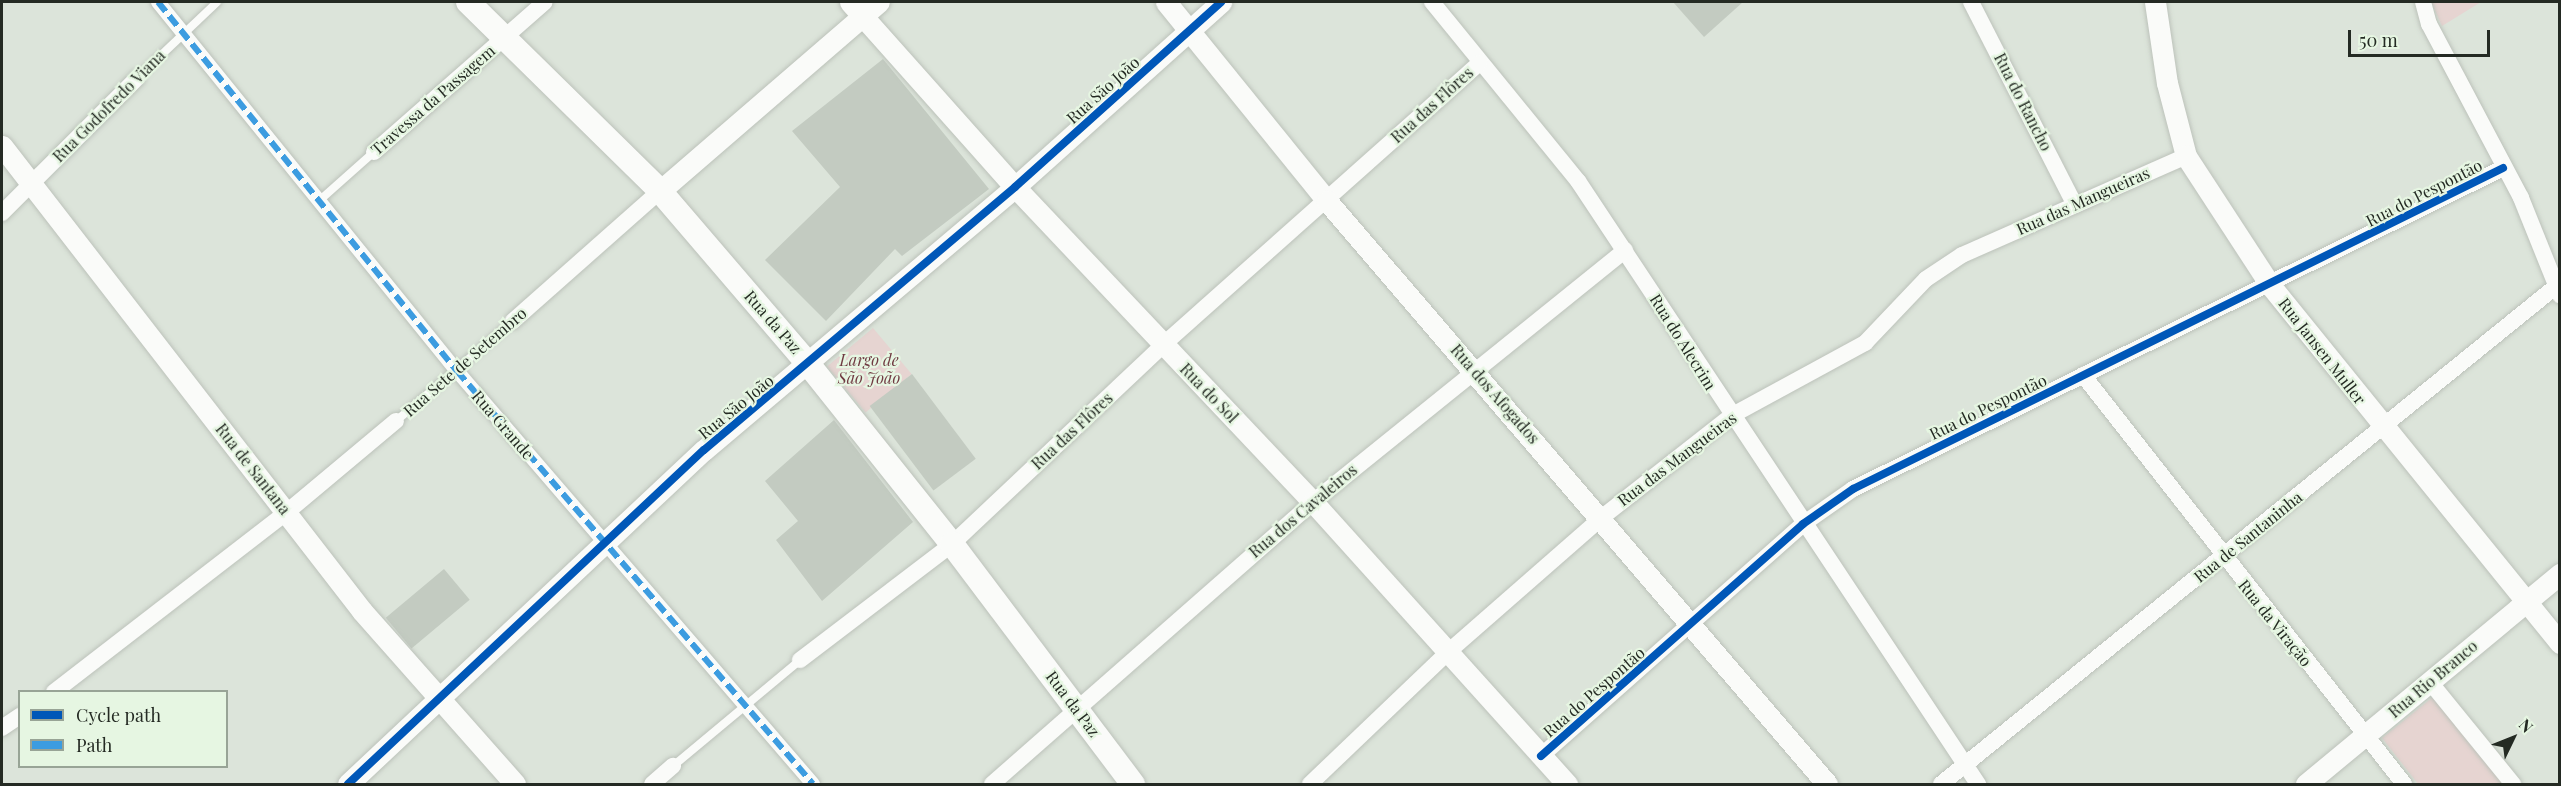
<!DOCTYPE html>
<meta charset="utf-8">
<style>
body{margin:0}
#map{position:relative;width:2561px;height:786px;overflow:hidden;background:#dce4da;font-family:"Playfair Display",serif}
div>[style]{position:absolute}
.green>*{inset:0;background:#e6d4d1;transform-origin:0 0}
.building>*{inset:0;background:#c3cbc1;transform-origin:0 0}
.roads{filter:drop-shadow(0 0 2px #bcc2ba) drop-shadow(0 0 2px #bcc2ba)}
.service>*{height:8px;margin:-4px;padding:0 4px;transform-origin:4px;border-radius:4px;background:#fafbf9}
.pedestrian>*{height:14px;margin:-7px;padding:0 7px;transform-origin:7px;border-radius:7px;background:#fafbf9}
.minor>*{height:16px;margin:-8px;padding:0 8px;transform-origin:8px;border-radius:8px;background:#fafbf9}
.tertiary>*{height:21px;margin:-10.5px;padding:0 10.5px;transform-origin:10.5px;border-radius:10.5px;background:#fafbf9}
.secondary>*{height:24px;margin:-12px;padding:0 12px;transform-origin:12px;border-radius:12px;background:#fafbf9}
.quiet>*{height:6px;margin-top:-3px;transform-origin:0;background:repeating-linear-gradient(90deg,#3c9ce0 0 12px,transparent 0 18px)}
.cycleway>*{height:8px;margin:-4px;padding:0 4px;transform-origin:4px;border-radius:4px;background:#0057b8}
span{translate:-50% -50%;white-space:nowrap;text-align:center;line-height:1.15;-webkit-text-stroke:4.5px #e6f6e2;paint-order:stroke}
.street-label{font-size:16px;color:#242a23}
.park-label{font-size:16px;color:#703b42;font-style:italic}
.frame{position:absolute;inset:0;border:3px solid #242a23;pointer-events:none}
.legend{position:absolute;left:18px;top:690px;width:210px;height:78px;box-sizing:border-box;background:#e6f6e2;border:2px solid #98a496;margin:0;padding:8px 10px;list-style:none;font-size:18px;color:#242a23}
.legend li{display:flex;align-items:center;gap:12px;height:30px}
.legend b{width:30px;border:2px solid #98a496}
.north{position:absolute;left:2483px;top:708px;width:60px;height:60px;-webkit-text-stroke:4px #e6f6e2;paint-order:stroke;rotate:47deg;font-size:16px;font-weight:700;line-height:24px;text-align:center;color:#242a23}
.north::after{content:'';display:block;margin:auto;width:21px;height:27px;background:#242a23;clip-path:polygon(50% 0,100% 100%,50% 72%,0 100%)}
.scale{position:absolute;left:2348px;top:30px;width:142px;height:27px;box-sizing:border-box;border:3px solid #242a23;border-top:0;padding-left:8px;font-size:18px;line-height:21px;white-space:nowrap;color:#242a23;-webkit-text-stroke:4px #e6f6e2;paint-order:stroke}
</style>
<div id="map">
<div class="green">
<i style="clip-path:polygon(2431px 2px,2481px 2px,2442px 26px)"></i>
<i style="left:873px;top:328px;width:60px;height:60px;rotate:50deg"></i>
<i style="clip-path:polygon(2433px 697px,2504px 784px,2418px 784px,2382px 738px)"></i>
</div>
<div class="building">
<i style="clip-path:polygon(1673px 2px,1743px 2px,1704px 37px)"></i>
<i style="clip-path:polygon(883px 59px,989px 189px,902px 256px,895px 249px,826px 321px,765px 260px,840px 187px,792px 131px)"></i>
<i style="left:912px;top:374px;width:106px;height:53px;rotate:53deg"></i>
<i style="clip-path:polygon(834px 420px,913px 522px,822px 601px,776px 540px,798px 521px,765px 481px)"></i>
<i style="left:444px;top:569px;width:40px;height:76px;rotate:50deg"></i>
</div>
<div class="roads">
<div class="service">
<i style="left:137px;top:78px;width:110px;rotate:-43.5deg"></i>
<i style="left:321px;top:199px;width:71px;rotate:-41.6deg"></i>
<i style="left:396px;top:421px;width:154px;rotate:-40.5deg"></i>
<i style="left:673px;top:766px;width:165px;rotate:-39.8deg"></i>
</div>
<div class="pedestrian">
<i style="left:158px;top:2px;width:475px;rotate:51deg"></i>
<i style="left:457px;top:371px;width:545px;rotate:49.24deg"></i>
</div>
<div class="minor">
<i style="left:1432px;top:2px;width:231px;rotate:50.8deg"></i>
<i style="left:1578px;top:181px;width:724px;rotate:56.44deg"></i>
<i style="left:1971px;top:2px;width:226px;rotate:62.9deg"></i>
<i style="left:2423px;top:2px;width:23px;rotate:75deg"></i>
<i style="left:2429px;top:24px;width:197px;rotate:62.1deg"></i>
<i style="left:2521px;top:198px;width:105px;rotate:68.1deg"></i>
<i style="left:374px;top:152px;width:227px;rotate:-41.3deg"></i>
<i style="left:2px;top:213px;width:191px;rotate:-45deg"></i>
<i style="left:513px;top:321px;width:196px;rotate:-41.5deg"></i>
<i style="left:2083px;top:375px;width:520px;rotate:51.87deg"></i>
<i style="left:800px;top:660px;width:191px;rotate:-37.3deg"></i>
<i style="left:952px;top:544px;width:290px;rotate:-43.3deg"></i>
<i style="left:1163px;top:345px;width:424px;rotate:-41.7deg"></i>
<i style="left:2430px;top:682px;width:132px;rotate:50.9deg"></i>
<i style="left:54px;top:692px;width:294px;rotate:-37.7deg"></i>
<i style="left:287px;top:512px;width:142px;rotate:-39.9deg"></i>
<i style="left:2px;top:728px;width:22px;rotate:-34deg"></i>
<i style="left:1541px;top:756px;width:350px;rotate:-41.5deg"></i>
<i style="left:1803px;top:524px;width:61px;rotate:-35deg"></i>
<i style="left:1853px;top:489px;width:725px;rotate:-26.28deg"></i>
<i style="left:652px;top:784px;width:28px;rotate:-41deg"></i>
<i style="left:992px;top:784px;width:427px;rotate:-41.3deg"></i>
<i style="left:1313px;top:502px;width:401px;rotate:-38.9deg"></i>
<i style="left:1310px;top:784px;width:190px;rotate:-43.7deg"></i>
<i style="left:1447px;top:653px;width:205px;rotate:-41.2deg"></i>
<i style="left:1601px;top:518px;width:165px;rotate:-38.1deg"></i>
<i style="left:1731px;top:416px;width:153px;rotate:-28.6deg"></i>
<i style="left:1865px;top:343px;width:88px;rotate:-46.4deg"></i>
<i style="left:1926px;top:279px;width:43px;rotate:-33.7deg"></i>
<i style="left:1962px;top:255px;width:245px;rotate:-23.8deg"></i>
<i style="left:1941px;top:784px;width:789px;rotate:-38.98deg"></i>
</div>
<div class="tertiary">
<i style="left:850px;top:2px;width:248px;rotate:48.3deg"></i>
<i style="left:1015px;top:187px;width:434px;rotate:46.6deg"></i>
<i style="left:1313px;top:502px;width:380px;rotate:48deg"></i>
<i style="left:1166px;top:2px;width:256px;rotate:51deg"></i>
<i style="left:1327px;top:201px;width:768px;rotate:49.38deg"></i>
<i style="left:2155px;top:2px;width:82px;rotate:81.6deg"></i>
<i style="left:2167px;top:83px;width:75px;rotate:75.4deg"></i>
<i style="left:2186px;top:156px;width:154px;rotate:56.9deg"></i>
<i style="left:2270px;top:285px;width:461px;rotate:51deg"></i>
<i style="left:2px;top:146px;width:588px;rotate:52.25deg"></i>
<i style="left:362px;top:611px;width:231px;rotate:48.5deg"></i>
<i style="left:660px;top:191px;width:289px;rotate:-40.8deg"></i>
<i style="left:348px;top:784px;width:488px;rotate:-43.2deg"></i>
<i style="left:704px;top:450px;width:407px;rotate:-40.2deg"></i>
<i style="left:1015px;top:187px;width:277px;rotate:-41.9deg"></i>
<i style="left:2306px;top:784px;width:330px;rotate:-39.6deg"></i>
</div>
<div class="secondary">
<i style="left:468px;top:2px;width:269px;rotate:44.5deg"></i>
<i style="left:660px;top:191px;width:229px;rotate:49.4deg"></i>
<i style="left:809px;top:365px;width:229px;rotate:51.4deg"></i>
<i style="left:952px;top:544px;width:301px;rotate:53deg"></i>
</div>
</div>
<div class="quiet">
<i style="left:158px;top:2px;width:475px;rotate:51deg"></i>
<i style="left:457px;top:371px;width:545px;rotate:49.24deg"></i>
</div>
<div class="cycleway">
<i style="left:1541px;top:756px;width:350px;rotate:-41.5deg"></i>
<i style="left:1803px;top:524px;width:61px;rotate:-35deg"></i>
<i style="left:1853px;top:489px;width:725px;rotate:-26.28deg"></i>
<i style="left:348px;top:784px;width:488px;rotate:-43.2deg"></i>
<i style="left:704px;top:450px;width:407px;rotate:-40.2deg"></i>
<i style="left:1015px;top:187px;width:277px;rotate:-41.9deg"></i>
</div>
<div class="street-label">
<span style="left:1103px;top:90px;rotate:-42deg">Rua São João</span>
<span style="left:433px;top:100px;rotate:-41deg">Travessa da Passagem</span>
<span style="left:2023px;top:102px;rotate:63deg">Rua do Rancho</span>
<span style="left:1432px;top:105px;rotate:-42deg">Rua das Flôres</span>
<span style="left:109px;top:106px;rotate:-45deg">Rua Godofredo Viana</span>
<span style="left:2424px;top:193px;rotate:-27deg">Rua do Pespontão</span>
<span style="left:2083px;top:201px;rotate:-24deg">Rua das Mangueiras</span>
<span style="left:773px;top:322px;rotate:49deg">Rua da Paz</span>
<span style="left:1683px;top:342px;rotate:58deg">Rua do Alecrim</span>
<span style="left:2322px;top:351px;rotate:52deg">Rua Jansen Muller</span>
<span style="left:465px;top:362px;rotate:-41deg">Rua Sete de Setembro</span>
<span style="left:1209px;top:393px;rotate:46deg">Rua do Sol</span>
<span style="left:1495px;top:394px;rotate:49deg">Rua dos Afogados</span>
<span style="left:736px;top:407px;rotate:-39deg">Rua São João</span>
<span style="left:1988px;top:407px;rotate:-26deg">Rua do Pespontão</span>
<span style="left:503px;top:425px;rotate:49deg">Rua Grande</span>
<span style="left:1072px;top:431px;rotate:-43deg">Rua das Flôres</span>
<span style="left:1677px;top:459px;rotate:-37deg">Rua das Mangueiras</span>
<span style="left:253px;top:469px;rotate:52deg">Rua de Santana</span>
<span style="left:1303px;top:511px;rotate:-40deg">Rua dos Cavaleiros</span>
<span style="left:2248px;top:537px;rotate:-39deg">Rua de Santaninha</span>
<span style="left:2275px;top:623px;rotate:51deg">Rua da Viração</span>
<span style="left:2433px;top:679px;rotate:-40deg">Rua Rio Branco</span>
<span style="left:1594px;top:692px;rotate:-41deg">Rua do Pespontão</span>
<span style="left:1073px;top:704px;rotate:53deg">Rua da Paz</span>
</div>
<div class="park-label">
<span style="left:869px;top:369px">Largo de<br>São João</span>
</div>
<div class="frame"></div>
<ul class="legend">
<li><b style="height:8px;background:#0057b8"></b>Cycle path</li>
<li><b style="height:8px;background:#3c9ce0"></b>Path</li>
</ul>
<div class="north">N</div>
<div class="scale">50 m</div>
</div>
